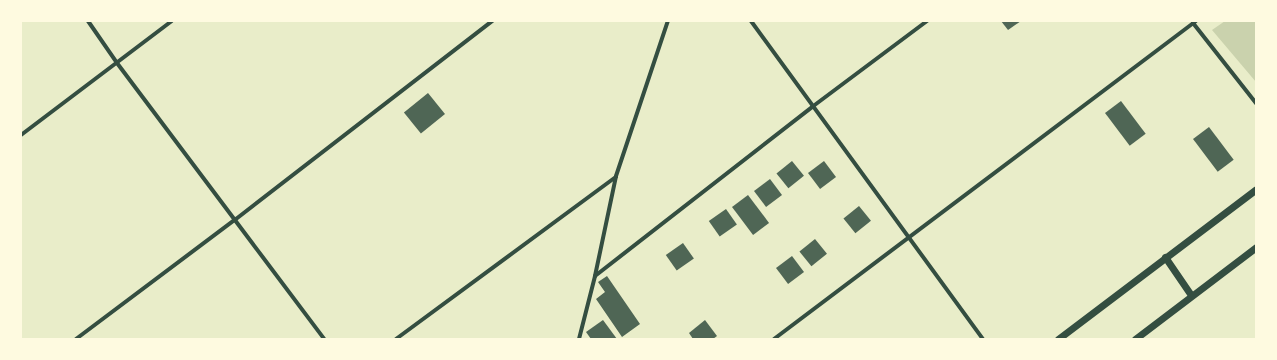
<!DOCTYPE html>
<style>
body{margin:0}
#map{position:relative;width:1277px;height:360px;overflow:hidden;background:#e9edc9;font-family:"Exo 2",sans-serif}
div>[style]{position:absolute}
.green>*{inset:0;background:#cad2ad}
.building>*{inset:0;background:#4f6655;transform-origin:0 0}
.minor>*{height:4px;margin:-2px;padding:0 2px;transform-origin:2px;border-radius:2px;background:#344e41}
.tertiary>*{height:7px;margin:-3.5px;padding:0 3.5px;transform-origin:3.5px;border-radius:3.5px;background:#344e41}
span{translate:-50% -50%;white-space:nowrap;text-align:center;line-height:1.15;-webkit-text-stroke:3px #fefae0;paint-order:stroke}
.frame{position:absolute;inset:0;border:22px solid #fefae0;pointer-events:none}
</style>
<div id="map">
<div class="green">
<i style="clip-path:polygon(1225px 21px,1256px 21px,1256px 82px,1212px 30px)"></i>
</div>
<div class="building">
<i style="clip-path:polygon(1001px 21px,1021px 21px,1008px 30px)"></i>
<i style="left:428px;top:93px;width:27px;height:31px;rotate:51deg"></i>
<i style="left:1121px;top:101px;width:41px;height:20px;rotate:53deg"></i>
<i style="left:1209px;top:127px;width:41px;height:20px;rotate:53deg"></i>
<i style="left:792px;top:161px;width:19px;height:20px;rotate:51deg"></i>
<i style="left:824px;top:161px;width:20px;height:20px;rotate:53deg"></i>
<i style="left:770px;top:179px;width:20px;height:20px;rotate:53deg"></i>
<i style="left:748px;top:195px;width:35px;height:20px;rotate:53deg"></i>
<i style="left:859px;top:206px;width:19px;height:20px;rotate:51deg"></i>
<i style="left:726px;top:209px;width:19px;height:21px;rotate:55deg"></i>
<i style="left:815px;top:239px;width:19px;height:20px;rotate:51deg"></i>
<i style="left:683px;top:243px;width:19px;height:21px;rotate:55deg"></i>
<i style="left:792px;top:256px;width:20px;height:20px;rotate:53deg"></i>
<i style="clip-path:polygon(607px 276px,640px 324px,622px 337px,596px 299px,605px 292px,598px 282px)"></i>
<i style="clip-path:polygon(603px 320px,617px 339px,591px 339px,586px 332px)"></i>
<i style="clip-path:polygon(705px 320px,717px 336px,713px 339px,693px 339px,689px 333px)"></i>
</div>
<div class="minor">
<i style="left:88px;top:21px;width:51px;rotate:55.4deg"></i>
<i style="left:117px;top:63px;width:345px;rotate:53.1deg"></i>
<i style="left:751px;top:21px;width:394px;rotate:53.9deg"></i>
<i style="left:1193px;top:23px;width:102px;rotate:51.8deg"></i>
<i style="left:21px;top:135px;width:189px;rotate:-37.1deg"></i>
<i style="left:595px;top:276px;width:275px;rotate:-37.9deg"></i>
<i style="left:812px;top:107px;width:144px;rotate:-36.8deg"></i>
<i style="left:76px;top:339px;width:200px;rotate:-36.9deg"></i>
<i style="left:236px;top:219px;width:324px;rotate:-37.7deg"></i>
<i style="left:396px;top:339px;width:273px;rotate:-36.4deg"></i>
<i style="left:579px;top:339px;width:65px;rotate:-75.7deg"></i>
<i style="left:595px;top:276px;width:102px;rotate:-78.1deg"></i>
<i style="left:616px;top:176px;width:163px;rotate:-71.5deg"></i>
<i style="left:774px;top:339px;width:528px;rotate:-37deg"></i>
</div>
<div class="tertiary">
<i style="left:1165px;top:257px;width:46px;rotate:55.6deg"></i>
<i style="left:1058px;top:339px;width:248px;rotate:-37.1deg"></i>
<i style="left:1135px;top:339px;width:152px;rotate:-37.2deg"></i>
</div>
<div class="frame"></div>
</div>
